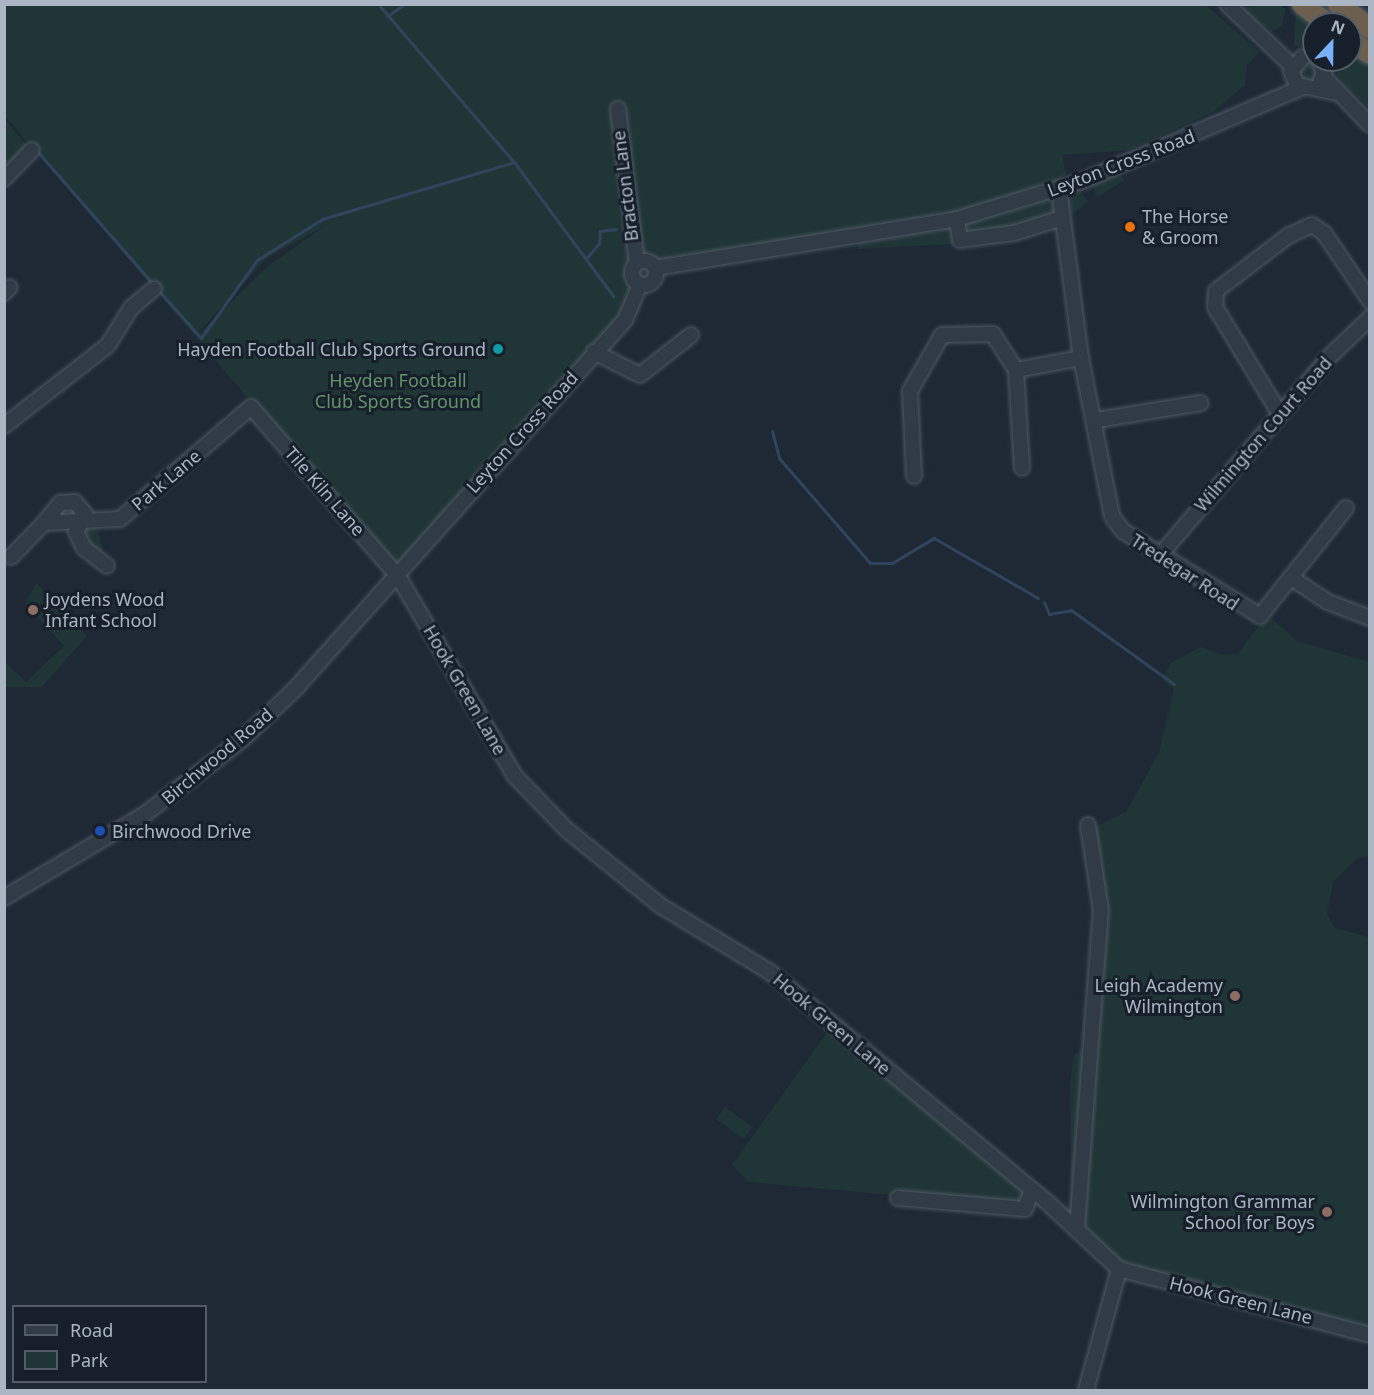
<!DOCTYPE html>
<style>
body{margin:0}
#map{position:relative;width:1374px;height:1395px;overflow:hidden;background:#1e2935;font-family:"Noto Sans",sans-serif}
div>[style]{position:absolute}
.green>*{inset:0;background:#203536;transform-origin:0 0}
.stream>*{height:3px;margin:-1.5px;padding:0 1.5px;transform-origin:1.5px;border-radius:1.5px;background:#30455d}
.roads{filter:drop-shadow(0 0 2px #4f5864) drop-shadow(0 0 2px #4f5864)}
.minor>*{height:14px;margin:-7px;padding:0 7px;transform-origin:7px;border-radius:7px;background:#313b46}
.minor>.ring{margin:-7px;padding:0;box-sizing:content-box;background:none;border:14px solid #313b46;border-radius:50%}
.highway>*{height:20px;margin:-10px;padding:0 10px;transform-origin:10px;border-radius:10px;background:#6c5f4e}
.dots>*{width:16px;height:16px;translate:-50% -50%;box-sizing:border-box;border:3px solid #17202a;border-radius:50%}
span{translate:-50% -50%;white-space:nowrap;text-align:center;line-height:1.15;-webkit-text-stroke:6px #17202a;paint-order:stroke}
.street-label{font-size:18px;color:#abb5c3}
.poi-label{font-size:18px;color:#abb5c3}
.left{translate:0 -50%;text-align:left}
.right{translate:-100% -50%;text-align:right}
.park-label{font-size:18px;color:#63936b}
.frame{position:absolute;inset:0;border:6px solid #abb5c3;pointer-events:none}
.legend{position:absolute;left:12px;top:1305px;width:195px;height:78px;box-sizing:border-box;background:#17202a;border:2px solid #525c67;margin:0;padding:8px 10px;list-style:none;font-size:18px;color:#abb5c3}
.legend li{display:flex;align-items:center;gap:12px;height:30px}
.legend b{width:30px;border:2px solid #525c67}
.north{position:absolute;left:1302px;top:12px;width:60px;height:60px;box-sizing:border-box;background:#17202a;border:2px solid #525c67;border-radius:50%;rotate:22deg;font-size:16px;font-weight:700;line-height:24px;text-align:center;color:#abb5c3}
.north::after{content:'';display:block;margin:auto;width:21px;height:27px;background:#79b1fa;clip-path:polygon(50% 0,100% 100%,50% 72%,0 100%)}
</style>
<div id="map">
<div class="green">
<i style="clip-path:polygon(608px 4px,1205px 4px,1259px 52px,1247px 65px,1245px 85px,1213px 112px,1129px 150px,1062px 155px,1066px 175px,1054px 182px,960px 211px,843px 236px,641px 268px,629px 312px,398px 575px,196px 337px,267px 267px,329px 223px,267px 258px,195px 336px,5px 116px,4px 5px)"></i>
<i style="clip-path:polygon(1239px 5px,1279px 5px,1286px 9px,1282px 26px,1271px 32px)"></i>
<i style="clip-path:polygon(1296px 5px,1369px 5px,1369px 108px,1343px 84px,1330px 60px,1350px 60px,1350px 24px,1314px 24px,1314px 51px,1294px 45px)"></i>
<i style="clip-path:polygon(1308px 61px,1319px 73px,1313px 83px,1301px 83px,1296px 68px)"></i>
<i style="clip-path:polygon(4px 118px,31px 151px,4px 178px)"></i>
<i style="clip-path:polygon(1117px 172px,1125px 180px,1097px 197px,1091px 183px)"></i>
<i style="clip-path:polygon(1079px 189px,1089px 202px,1066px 218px,1066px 194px)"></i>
<i style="clip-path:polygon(1050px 197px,1056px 215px,1002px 231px,965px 235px,964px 222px)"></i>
<i style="clip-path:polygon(949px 225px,955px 244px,858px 249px,858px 244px)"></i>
<i style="clip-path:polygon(96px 525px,105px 557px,102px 559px,80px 534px)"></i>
<i style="clip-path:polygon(36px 583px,87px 636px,42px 687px,5px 687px,5px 662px,26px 682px,64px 646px,25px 604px)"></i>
<i style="clip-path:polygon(1272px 619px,1297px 641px,1369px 662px,1369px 856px,1356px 859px,1333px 882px,1327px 914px,1335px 928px,1369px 937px,1369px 1332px,1119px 1264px,1071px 1213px,1070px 1081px,1074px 1056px,1083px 1047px,1092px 1048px,1096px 1018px,1095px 827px,1126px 812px,1159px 753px,1174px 689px,1162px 680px,1172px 662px,1201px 647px,1222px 655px,1238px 654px,1261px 623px)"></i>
<i style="clip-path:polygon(833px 1024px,1047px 1202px,1017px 1206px,749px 1182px,732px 1165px)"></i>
<i style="left:725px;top:1107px;width:34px;height:15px;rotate:36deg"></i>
</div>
<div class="stream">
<i style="left:378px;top:4px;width:208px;rotate:49.3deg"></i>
<i style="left:387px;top:16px;width:22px;rotate:-34deg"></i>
<i style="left:37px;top:151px;width:176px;rotate:48.9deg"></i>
<i style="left:586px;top:259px;width:21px;rotate:-51deg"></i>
<i style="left:599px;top:243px;width:12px;rotate:-85deg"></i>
<i style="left:600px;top:231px;width:16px;rotate:-7deg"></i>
<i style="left:158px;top:290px;width:64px;rotate:48.1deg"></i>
<i style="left:201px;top:338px;width:96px;rotate:-54.3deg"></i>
<i style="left:257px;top:260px;width:77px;rotate:-32.2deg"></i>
<i style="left:322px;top:219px;width:200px;rotate:-16.5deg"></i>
<i style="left:514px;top:162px;width:167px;rotate:53.5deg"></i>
<i style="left:772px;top:431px;width:28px;rotate:75deg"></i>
<i style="left:779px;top:458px;width:139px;rotate:49.1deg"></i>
<i style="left:870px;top:563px;width:22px"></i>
<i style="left:892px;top:563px;width:49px;rotate:-30.8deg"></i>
<i style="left:934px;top:538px;width:120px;rotate:30deg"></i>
<i style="left:1044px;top:602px;width:13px;rotate:67deg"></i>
<i style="left:1049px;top:614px;width:22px;rotate:-10deg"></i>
<i style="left:1071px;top:610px;width:127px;rotate:35.7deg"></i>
</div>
<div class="roads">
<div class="minor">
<i style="left:1227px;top:4px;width:90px;rotate:43.6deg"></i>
<i style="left:1303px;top:57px;width:18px;rotate:131deg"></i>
<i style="left:1291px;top:71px;width:15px;rotate:67deg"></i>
<i style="left:1297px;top:85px;width:42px;rotate:11deg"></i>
<i style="left:1318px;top:60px;width:13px;rotate:61deg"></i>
<i style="left:1324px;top:71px;width:14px;rotate:107deg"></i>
<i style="left:1324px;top:77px;width:66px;rotate:46.2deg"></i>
<i style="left:618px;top:109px;width:155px;rotate:83deg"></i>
<i style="left:4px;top:179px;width:40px;rotate:-46deg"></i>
<i style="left:1059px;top:189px;width:170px;rotate:82.6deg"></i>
<i style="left:1081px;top:358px;width:161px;rotate:78.9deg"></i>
<i style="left:1112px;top:516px;width:19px;rotate:54deg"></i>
<i style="left:1123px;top:531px;width:161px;rotate:31.8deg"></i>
<i style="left:1260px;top:616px;width:138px;rotate:-51.5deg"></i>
<i style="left:957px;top:219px;width:21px;rotate:82deg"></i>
<i style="left:960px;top:240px;width:54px;rotate:-7.4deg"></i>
<i style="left:1014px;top:233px;width:50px;rotate:-17.4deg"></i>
<i class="ring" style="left:632px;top:261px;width:10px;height:10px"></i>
<i style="left:655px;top:268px;width:306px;rotate:-9.2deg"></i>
<i style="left:957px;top:219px;width:134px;rotate:-16.9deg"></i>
<i style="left:1085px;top:180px;width:235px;rotate:-23.1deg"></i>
<i style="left:4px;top:293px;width:8px;rotate:-45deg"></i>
<i style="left:594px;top:352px;width:51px;rotate:26.6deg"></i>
<i style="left:640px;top:375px;width:65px;rotate:-38.1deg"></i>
<i style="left:1016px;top:370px;width:66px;rotate:-10.5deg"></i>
<i style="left:1280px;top:414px;width:125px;rotate:-121.3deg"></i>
<i style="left:1215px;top:307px;width:16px;rotate:-86deg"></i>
<i style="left:1216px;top:291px;width:91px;rotate:-37.4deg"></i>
<i style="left:1288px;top:236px;width:26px;rotate:-25deg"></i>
<i style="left:1312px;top:225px;width:14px;rotate:34deg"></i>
<i style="left:1324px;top:233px;width:82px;rotate:55.9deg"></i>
<i style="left:1097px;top:420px;width:105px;rotate:-9.3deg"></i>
<i style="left:4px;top:426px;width:132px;rotate:-37.9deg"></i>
<i style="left:108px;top:345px;width:44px;rotate:-58.1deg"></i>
<i style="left:131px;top:308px;width:30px;rotate:-40deg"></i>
<i style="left:914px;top:476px;width:85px;rotate:-92.7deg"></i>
<i style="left:910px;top:391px;width:64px;rotate:-60.3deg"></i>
<i style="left:942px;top:335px;width:51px;rotate:-1.1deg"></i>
<i style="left:993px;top:334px;width:43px;rotate:57.4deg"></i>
<i style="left:1016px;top:370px;width:98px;rotate:86.5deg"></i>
<i style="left:44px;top:523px;width:26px;rotate:-51deg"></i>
<i style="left:60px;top:503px;width:15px;rotate:-4deg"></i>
<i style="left:75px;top:502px;width:16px;rotate:50deg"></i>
<i style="left:85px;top:514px;width:20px;rotate:117deg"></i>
<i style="left:76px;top:532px;width:18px;rotate:63deg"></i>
<i style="left:84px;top:548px;width:29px;rotate:38deg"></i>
<i style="left:1161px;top:554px;width:259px;rotate:-49.5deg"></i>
<i style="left:1329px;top:357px;width:57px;rotate:-43.6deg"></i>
<i style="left:11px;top:557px;width:47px;rotate:-45.9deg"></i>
<i style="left:44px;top:523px;width:76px;rotate:-3deg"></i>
<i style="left:120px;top:519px;width:172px;rotate:-40.5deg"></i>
<i style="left:251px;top:407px;width:224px;rotate:49deg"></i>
<i style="left:398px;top:576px;width:232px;rotate:59.7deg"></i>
<i style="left:515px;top:776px;width:75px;rotate:46.1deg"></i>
<i style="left:567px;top:830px;width:121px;rotate:39deg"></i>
<i style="left:661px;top:906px;width:127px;rotate:31.2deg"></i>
<i style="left:770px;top:972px;width:361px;rotate:39.7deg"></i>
<i style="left:1048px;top:1203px;width:97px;rotate:42.9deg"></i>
<i style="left:1119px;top:1269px;width:260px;rotate:14.7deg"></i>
<i style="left:1293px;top:579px;width:42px;rotate:33.3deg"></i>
<i style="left:1328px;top:602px;width:45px;rotate:20.9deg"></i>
<i style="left:4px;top:898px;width:164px;rotate:-30.8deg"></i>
<i style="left:145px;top:814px;width:123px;rotate:-37.4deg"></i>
<i style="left:243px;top:739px;width:72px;rotate:-43.9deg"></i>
<i style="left:295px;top:689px;width:495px;rotate:-48.2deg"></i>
<i style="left:625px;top:320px;width:38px;rotate:-67deg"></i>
<i style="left:898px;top:1198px;width:127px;rotate:5deg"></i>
<i style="left:1025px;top:1209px;width:20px;rotate:-70deg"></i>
<i style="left:1077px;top:1228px;width:318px;rotate:-85.7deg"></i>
<i style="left:1101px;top:911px;width:87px;rotate:-98.6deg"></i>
<i style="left:1086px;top:1390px;width:125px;rotate:-74.7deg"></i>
</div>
<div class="highway">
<i style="left:1302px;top:4px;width:33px;rotate:38deg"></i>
<i style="left:1338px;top:4px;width:40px;rotate:37deg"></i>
<i style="left:1350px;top:40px;width:24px;rotate:35deg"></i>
</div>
</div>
<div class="dots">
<i style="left:1130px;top:227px;background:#e8710a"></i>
<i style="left:498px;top:349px;background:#0f9aa8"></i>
<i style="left:33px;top:610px;background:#8d6e63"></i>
<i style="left:100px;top:831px;background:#1a4fb4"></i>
<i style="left:1235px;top:996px;background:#8d6e63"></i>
<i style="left:1327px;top:1212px;background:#8d6e63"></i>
</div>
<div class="street-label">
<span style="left:1121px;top:163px;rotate:-21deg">Leyton Cross Road</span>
<span style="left:625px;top:186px;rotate:-97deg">Bracton Lane</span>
<span style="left:522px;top:432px;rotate:-48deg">Leyton Cross Road</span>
<span style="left:1263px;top:434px;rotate:-49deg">Wilmington Court Road</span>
<span style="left:166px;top:480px;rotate:-40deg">Park Lane</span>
<span style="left:325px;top:491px;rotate:49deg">Tile Kiln Lane</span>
<span style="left:1185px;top:572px;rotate:33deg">Tredegar Road</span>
<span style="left:465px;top:690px;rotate:60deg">Hook Green Lane</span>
<span style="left:217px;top:756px;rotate:-40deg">Birchwood Road</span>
<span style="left:832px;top:1024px;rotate:40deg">Hook Green Lane</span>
<span style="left:1241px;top:1300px;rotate:14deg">Hook Green Lane</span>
</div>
<div class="poi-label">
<span class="left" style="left:1142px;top:227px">The Horse<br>&amp; Groom</span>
<span class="right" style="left:486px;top:349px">Hayden Football Club Sports Ground</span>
<span class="left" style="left:45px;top:610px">Joydens Wood<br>Infant School</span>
<span class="left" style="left:112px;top:831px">Birchwood Drive</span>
<span class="right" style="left:1223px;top:996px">Leigh Academy<br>Wilmington</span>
<span class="right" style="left:1315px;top:1212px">Wilmington Grammar<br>School for Boys</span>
</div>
<div class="park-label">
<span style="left:398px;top:391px">Heyden Football<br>Club Sports Ground</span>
</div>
<div class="frame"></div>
<ul class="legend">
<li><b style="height:8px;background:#313b46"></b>Road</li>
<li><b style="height:16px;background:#203536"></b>Park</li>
</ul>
<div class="north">N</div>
</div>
